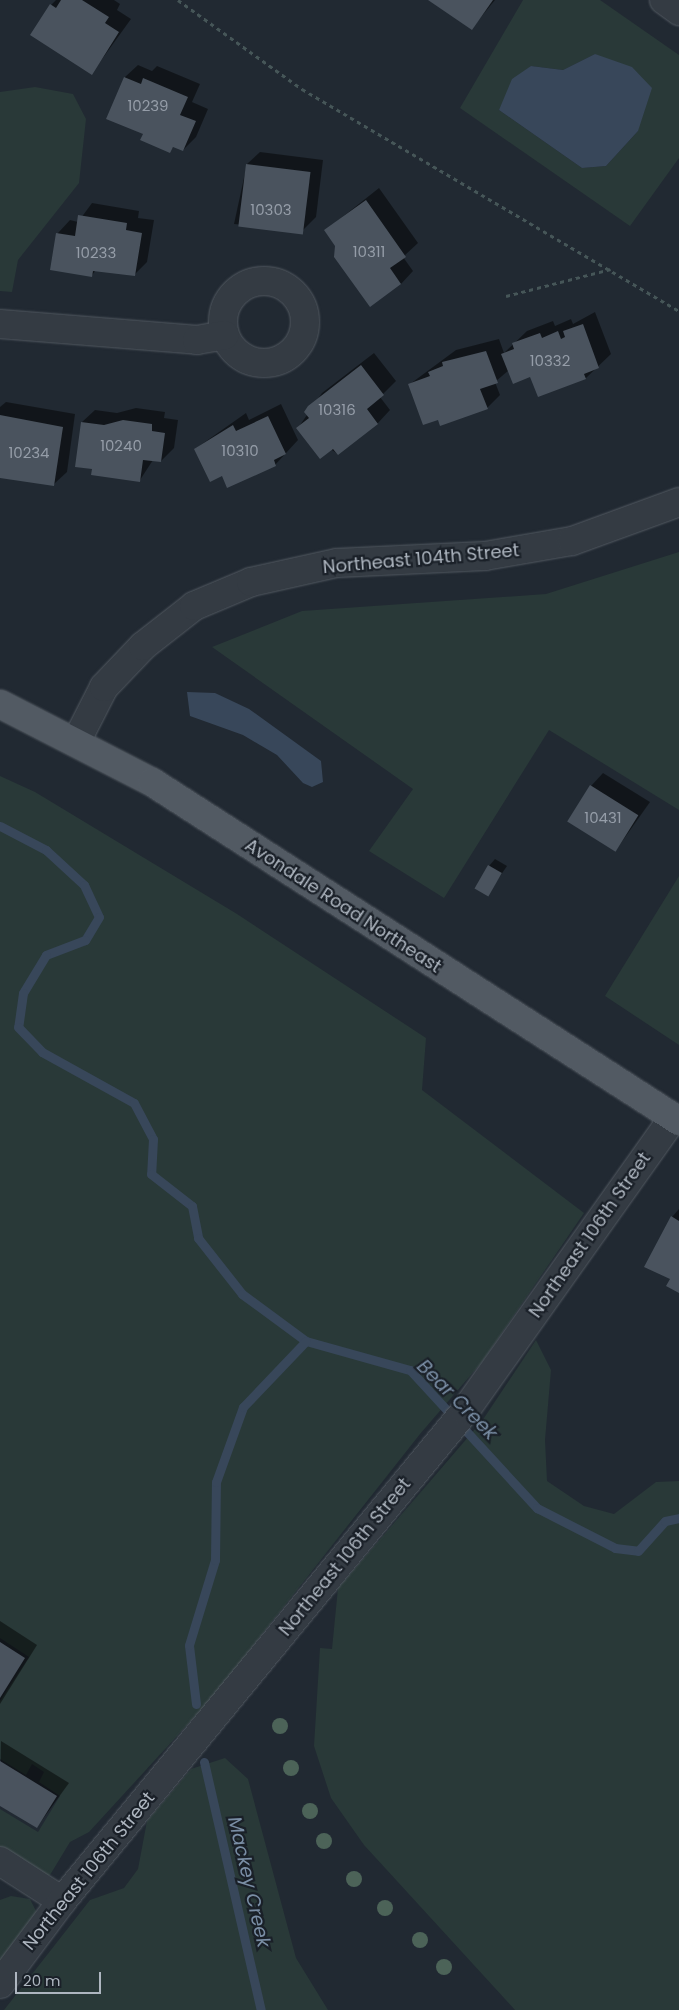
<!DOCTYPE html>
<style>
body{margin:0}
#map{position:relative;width:679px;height:2010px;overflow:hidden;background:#212932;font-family:Poppins,sans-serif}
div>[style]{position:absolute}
.green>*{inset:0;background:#293938}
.water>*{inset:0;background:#38475a}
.shadow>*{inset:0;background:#0007}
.stream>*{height:9px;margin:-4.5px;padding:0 4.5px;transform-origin:4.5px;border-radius:4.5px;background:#38475a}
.building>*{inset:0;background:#4a535e;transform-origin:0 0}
.path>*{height:3px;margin-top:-1.5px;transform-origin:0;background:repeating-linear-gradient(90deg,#465658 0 4px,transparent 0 8px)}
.roads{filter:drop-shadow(0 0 1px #525961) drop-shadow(0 0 1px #525961)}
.minor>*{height:28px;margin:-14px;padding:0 14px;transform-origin:14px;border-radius:14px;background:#343b43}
.minor>.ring{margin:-14px;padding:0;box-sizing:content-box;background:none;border:28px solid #343b43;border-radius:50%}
.major>*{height:28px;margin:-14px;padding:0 14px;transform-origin:14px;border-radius:14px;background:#525a63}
.trees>*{width:16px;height:16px;margin:-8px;border-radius:50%;background:#4c6358}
span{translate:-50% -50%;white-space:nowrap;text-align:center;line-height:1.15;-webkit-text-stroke:4.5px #1a2028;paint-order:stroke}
.number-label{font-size:15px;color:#959da8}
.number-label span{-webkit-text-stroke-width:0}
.street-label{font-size:18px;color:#aeb6c0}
.water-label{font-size:19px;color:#7a8ea5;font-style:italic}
.scale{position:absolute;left:15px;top:1972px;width:86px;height:22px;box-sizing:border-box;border:2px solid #aeb6c0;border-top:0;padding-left:6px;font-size:15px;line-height:18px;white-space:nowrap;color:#aeb6c0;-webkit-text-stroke:4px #1a2028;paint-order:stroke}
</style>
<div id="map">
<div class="green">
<i style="clip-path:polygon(evenodd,523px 0,600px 0,679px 55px,679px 158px,630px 226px,460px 108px,523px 0,595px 54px,638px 131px,606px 166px,582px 168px,499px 110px,531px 66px,563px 70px,595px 54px)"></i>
<i style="clip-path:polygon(35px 87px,73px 94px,86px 119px,79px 183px,18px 260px,12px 292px,0 291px,0 92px)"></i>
<i style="clip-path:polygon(679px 552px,679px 810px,549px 730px,444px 898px,369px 851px,413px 789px,212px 647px,302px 611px,546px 594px)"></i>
<i style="clip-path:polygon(0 776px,35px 792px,237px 914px,426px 1038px,422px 1090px,584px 1213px,482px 1362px,420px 1434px,211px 1699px,89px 1832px,70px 1842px,50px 1875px,40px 1875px,0 1851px,0 1809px,38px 1832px,60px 1796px,39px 1782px,44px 1772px,32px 1764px,26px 1775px,0 1759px,0 1701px,29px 1657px,0 1638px)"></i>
<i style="clip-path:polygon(679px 876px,679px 1045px,605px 996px)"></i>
<i style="clip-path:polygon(536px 1340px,551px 1370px,545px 1440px,547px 1481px,584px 1506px,614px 1514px,656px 1482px,679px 1481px,679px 2010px,515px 2010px,364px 1845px,331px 1798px,314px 1746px,320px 1648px,332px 1649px,338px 1588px,482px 1421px)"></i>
<i style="clip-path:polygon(225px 1758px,248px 1779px,296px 1958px,328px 2010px,4px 2010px,90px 1900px,124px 1888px,138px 1869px,147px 1821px,191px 1769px)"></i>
<i style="clip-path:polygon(11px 1896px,30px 1899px,38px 1915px,0 1969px,0 1900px)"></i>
</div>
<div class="water">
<i style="clip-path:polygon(595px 54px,632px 67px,652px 88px,638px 131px,606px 166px,582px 168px,499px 110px,512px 79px,531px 66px,563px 70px)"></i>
<i style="clip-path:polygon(187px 692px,215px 693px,249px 709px,321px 761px,323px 782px,312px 787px,303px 783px,277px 755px,243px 735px,190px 716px)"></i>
</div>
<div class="shadow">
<i style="clip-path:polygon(56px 0,114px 0,120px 4px,117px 10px,131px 19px,92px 73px,51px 5px)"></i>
<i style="clip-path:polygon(433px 0,495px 0,472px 28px)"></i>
<i style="clip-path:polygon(138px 65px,152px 71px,157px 66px,200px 84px,192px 102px,208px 109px,196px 137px,183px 150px,174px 146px,170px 151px,144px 134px,107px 118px,125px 77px)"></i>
<i style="clip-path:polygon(260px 152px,323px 160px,316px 217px,303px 230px,234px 224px,247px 164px)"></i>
<i style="clip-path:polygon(379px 188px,418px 243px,403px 257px,413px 271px,401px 284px,326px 230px)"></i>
<i style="clip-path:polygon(92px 203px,139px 211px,138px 218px,154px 220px,147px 262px,134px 275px,96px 270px,92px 275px,51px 269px,58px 233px,70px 220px,78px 222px)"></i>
<i style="clip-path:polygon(595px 312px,611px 354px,586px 378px,509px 370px,495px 382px,500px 395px,487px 408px,439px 418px,410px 384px,456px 350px,499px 339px,504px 353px,527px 331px,553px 321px,555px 326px,571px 319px,573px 324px)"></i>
<i style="clip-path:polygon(374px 353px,396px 381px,380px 397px,390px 410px,378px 423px,338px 454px,298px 428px,322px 393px)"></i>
<i style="clip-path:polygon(6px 402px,75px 414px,67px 472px,54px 484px,0 477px,0 407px)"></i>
<i style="clip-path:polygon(281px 404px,298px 440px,275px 465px,223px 475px,195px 449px,246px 413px,249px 420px)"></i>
<i style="clip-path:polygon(136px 408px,165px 412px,164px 418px,178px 420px,174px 448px,161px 461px,153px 460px,140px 480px,93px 468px,82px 422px,95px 410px,117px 413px)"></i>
<i style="clip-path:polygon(603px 773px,650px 802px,616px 850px,591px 786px)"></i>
<i style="clip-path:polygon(495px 859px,507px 866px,487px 895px,489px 866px)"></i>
<i style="clip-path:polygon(679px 1209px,679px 1291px,671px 1278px,672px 1217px)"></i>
<i style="clip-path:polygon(0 1621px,37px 1645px,0 1704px)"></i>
<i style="clip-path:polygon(1px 1741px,69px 1783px,37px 1827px,0 1804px)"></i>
</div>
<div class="stream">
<i style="left:0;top:826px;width:52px;rotate:27.6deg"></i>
<i style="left:46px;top:850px;width:52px;rotate:42.6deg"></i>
<i style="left:84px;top:885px;width:35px;rotate:65deg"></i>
<i style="left:99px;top:917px;width:27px;rotate:121deg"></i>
<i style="left:85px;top:940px;width:42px;rotate:159deg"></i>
<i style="left:46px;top:955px;width:44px;rotate:121.2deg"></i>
<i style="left:23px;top:993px;width:34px;rotate:98deg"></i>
<i style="left:18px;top:1027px;width:35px;rotate:46deg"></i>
<i style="left:42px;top:1052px;width:105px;rotate:29deg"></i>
<i style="left:134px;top:1103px;width:41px;rotate:62.2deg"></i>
<i style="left:153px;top:1139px;width:35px;rotate:93deg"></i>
<i style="left:151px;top:1174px;width:52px;rotate:38deg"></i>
<i style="left:192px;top:1206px;width:33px;rotate:79deg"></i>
<i style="left:198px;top:1238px;width:71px;rotate:51.8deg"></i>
<i style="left:242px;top:1294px;width:79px;rotate:36.3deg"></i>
<i style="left:306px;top:1341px;width:108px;rotate:15.6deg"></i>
<i style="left:410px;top:1370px;width:188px;rotate:47.4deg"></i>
<i style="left:537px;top:1508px;width:88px;rotate:27.1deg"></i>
<i style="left:615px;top:1548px;width:23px;rotate:7deg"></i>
<i style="left:638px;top:1551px;width:40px;rotate:-48deg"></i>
<i style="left:665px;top:1521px;width:14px;rotate:-12deg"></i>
<i style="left:196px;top:1704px;width:59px;rotate:-96.8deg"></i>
<i style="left:189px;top:1645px;width:89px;rotate:-73deg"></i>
<i style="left:215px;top:1560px;width:78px;rotate:-89.3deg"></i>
<i style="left:216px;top:1482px;width:80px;rotate:-70.2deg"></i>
<i style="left:243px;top:1407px;width:91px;rotate:-46.3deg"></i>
<i style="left:204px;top:1762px;width:254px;rotate:77.1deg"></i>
</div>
<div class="building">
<i style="clip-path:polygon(61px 0,82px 0,109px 17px,105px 23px,119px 32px,92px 75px,30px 35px,50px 4px,56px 8px)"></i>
<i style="clip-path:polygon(428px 0,493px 0,472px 30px)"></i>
<i style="clip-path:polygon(124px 77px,141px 84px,143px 78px,188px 97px,180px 115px,196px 121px,183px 151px,173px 147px,170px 153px,140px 140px,143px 134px,106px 119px)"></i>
<i style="left:246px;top:164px;width:65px;height:63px;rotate:7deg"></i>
<i style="clip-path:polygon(366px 200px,406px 257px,390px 268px,401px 284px,370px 307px,334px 257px,335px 246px,324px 230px)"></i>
<i style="clip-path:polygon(78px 215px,127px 223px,126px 230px,142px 233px,135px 276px,93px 271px,92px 277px,50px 270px,56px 233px,75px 236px)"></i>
<i style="clip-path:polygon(583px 324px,599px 368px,584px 374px,586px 379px,538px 397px,530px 377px,513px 384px,501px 354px,514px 349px,512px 343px,540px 333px,542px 338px,558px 331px,561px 339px,565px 337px,563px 331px)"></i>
<i style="clip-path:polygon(486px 351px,498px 383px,480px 389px,488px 409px,440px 426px,438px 420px,423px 425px,408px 384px,430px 376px,428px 372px,443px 366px,442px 362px)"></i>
<i style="clip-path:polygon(361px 365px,384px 395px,367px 409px,378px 424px,338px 455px,333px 449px,320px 459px,296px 428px,309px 418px,304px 412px,308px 406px)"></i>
<i style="clip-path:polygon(0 415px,63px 427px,54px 486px,0 478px)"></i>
<i style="clip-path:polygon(268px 416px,286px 454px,274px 460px,276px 466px,227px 488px,222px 476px,210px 482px,194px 449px,233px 425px,236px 431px)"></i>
<i style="clip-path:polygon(123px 420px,152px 424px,152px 431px,165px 433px,161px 462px,143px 460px,140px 482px,91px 475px,92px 469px,75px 467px,81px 422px,104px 425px)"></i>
<i style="left:590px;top:785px;width:57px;height:43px;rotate:32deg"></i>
<i style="left:488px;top:865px;width:16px;height:27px;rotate:30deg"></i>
<i style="clip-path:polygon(671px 1216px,679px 1221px,679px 1293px,666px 1286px,670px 1279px,644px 1267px)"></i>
<i style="clip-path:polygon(0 1642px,25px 1658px,0 1698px)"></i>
<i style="clip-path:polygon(0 1761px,57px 1796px,37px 1828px,0 1806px)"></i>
</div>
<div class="path">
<i style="left:178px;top:0;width:153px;rotate:35.7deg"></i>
<i style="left:302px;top:89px;width:438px;rotate:30.5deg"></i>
<i style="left:506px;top:296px;width:108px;rotate:-14.4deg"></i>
</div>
<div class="roads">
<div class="minor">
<i style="left:664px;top:0;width:19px;rotate:36deg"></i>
<i class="ring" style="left:223px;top:281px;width:54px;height:54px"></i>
<i style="left:0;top:324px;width:198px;rotate:4.6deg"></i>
<i style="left:197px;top:340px;width:28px;rotate:-10deg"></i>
<i style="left:76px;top:742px;width:62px;rotate:-63deg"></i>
<i style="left:104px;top:687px;width:57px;rotate:-46.4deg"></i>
<i style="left:143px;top:646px;width:65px;rotate:-38.1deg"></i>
<i style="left:194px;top:606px;width:62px;rotate:-22.8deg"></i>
<i style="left:251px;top:582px;width:88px;rotate:-12.5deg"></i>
<i style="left:337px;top:563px;width:148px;rotate:-2.7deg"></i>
<i style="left:485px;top:556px;width:88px;rotate:-9.8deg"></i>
<i style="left:572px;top:541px;width:114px;rotate:-20deg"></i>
<i style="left:0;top:1861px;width:74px;rotate:32.8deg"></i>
<i style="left:0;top:1984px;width:104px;rotate:-53.2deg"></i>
<i style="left:62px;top:1901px;width:634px;rotate:-50.56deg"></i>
<i style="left:465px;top:1411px;width:359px;rotate:-54.6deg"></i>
</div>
<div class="major">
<i style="left:0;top:704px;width:171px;rotate:27.2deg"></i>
<i style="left:152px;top:782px;width:627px;rotate:32.75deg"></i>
</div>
</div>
<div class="trees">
<i style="left:280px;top:1726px"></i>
<i style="left:291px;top:1768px"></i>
<i style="left:310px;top:1811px"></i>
<i style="left:324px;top:1841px"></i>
<i style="left:354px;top:1879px"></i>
<i style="left:385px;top:1908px"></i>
<i style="left:420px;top:1940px"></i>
<i style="left:444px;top:1967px"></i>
</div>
<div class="number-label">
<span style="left:148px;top:106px">10239</span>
<span style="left:271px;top:210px">10303</span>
<span style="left:369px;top:252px">10311</span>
<span style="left:96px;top:253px">10233</span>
<span style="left:550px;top:361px">10332</span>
<span style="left:337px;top:410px">10316</span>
<span style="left:121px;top:446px">10240</span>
<span style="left:240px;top:451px">10310</span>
<span style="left:29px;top:453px">10234</span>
<span style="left:603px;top:818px">10431</span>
</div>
<div class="street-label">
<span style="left:421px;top:559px;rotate:-5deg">Northeast 104th Street</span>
<span style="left:343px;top:906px;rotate:33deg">Avondale Road Northeast</span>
<span style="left:590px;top:1235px;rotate:-55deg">Northeast 106th Street</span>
<span style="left:345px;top:1557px;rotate:-51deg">Northeast 106th Street</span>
<span style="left:89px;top:1871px;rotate:-51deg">Northeast 106th Street</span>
</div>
<div class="water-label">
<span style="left:457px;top:1400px;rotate:45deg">Bear Creek</span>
<span style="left:249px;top:1882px;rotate:77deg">Mackey Creek</span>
</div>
<div class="scale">20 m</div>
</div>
